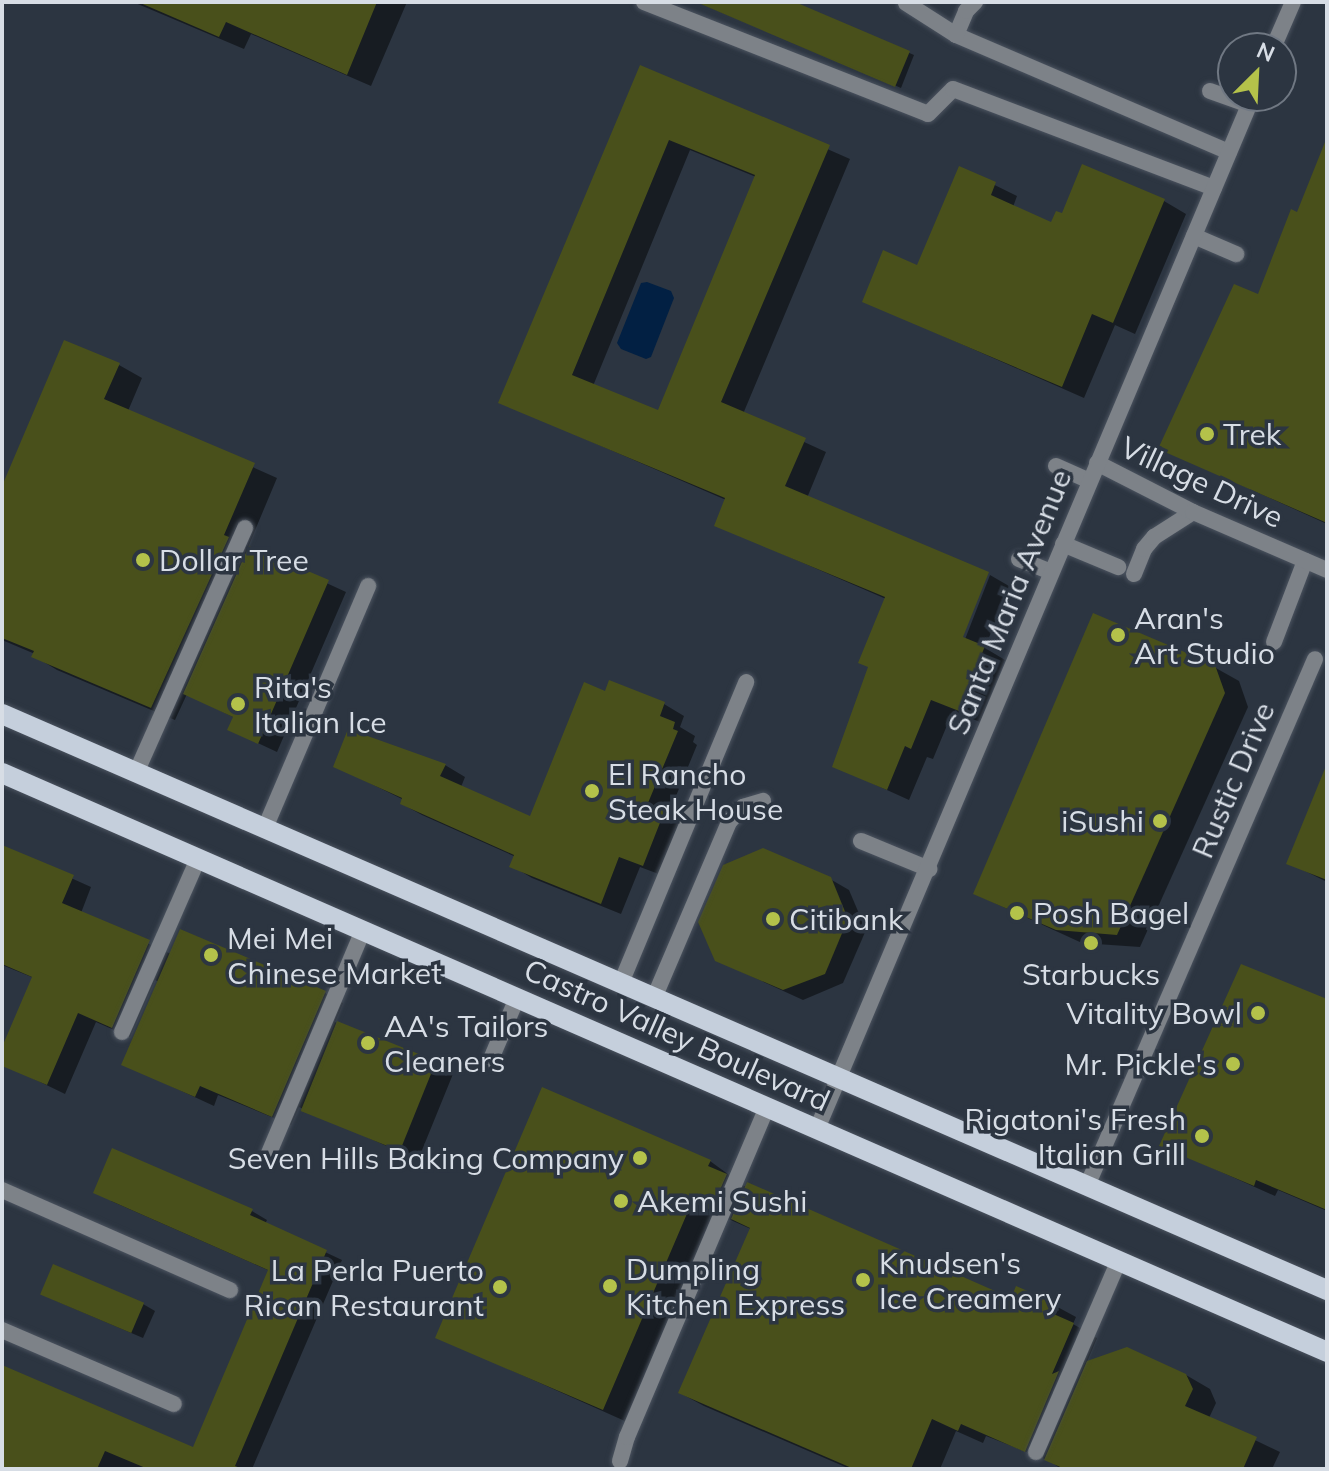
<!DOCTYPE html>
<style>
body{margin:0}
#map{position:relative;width:1329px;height:1471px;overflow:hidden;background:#2c3541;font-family:Mulish,sans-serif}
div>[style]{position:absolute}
.water>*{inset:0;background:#022043}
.shadow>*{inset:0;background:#0007}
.building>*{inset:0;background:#49501b;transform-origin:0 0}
.roads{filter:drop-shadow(0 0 2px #4b535f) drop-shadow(0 0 2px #4b535f)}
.service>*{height:16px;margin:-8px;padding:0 8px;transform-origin:8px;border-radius:8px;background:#7d8288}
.pedestrian>*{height:16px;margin:-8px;padding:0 8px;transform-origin:8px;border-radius:8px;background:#7d8288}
.minor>*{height:16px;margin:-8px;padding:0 8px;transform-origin:8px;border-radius:8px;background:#7d8288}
.primary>*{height:20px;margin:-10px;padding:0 10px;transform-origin:10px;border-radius:10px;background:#c5cfdc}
.dots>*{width:22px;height:22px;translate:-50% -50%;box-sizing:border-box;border:4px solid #2c3541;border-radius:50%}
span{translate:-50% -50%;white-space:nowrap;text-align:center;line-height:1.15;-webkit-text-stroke:7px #2c3541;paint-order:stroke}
.poi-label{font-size:30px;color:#d7dde5}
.left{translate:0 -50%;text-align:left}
.right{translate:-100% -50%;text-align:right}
.street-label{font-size:30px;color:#d7dde5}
.frame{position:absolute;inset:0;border:4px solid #d7dde5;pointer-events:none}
.north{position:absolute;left:1217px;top:32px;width:80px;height:80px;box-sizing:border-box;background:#2c3541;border:2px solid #707883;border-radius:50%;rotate:24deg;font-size:22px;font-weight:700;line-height:32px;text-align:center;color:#d7dde5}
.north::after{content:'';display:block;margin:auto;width:28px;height:36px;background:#b4c24a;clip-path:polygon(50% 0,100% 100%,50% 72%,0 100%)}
</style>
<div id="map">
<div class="water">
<i style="clip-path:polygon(647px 282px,671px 291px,674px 298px,651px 357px,646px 359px,621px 349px,617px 343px,641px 283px)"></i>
</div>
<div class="shadow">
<i style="clip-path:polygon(133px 2px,407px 2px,371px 86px,251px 34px,244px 49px)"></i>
<i style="clip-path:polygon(697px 2px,790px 2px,914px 55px,901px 88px)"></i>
<i style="clip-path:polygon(evenodd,641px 67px,850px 159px,743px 414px,826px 452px,807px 498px,958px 645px,962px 647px,990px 575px,1009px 586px,985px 648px,1005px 660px,980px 722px,953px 711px,933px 759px,927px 757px,909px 800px,834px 766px,870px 667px,886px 599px,716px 525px,726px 500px,500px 402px,641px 67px,690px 150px,756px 177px,659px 413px,593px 386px,690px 150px)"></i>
<i style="clip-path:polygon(1327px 159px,1327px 524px,1160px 448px,1259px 297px)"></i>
<i style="clip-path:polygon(960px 168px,1017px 196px,1013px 207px,1052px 224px,1063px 216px,1164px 201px,1186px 214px,1135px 334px,1115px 325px,1084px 398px,864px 301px,918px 267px)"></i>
<i style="clip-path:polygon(119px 365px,142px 378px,128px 411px,277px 478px,248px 547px,346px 592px,277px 752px,230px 730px,235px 718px,187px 694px,175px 720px,57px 670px,34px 656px,35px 654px,2px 640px,2px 492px)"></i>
<i style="clip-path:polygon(1214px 667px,1239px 681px,1248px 707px,1140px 947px,1082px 943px,975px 894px)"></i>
<i style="clip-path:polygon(606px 693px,664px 704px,684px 716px,680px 727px,695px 736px,693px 742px,697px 745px,669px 813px,685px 824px,664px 876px,640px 867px,621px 914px,532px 878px,512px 866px,516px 857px,422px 815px,402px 804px,404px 800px,335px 766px,445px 765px,465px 777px,461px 787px,531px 819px)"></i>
<i style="clip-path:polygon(1327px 769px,1327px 882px,1289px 863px)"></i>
<i style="clip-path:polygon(2px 847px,91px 887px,81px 913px,171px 954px,325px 993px,343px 1003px,335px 1022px,453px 1074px,418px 1160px,299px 1107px,291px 1125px,218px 1095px,214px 1106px,123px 1064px,159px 982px,155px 980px,130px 1037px,96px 1022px,65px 1094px,5px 1065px,34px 978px,2px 965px)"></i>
<i style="clip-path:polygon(830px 879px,849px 890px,866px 930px,843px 983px,803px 1000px,716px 960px)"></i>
<i style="clip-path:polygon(1327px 1002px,1327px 1211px,1278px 1190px,1275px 1196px,1161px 1145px)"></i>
<i style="clip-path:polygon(710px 1161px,747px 1188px,1012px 1300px,1052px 1304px,1076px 1317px,1073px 1324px,1097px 1338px,1086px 1364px,1186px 1375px,1210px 1389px,1216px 1403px,1209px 1418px,1280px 1452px,1272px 1469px,1061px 1469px,1050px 1461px,986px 1436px,983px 1443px,956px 1431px,940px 1469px,850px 1469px,704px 1406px,680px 1393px,751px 1229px,717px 1214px,627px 1422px,437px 1337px)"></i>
<i style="clip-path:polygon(111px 1201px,252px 1211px,267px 1220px,265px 1224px,342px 1260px,252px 1469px,2px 1469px,2px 1367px,194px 1450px,270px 1271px)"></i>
<i style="clip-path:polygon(54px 1300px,143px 1304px,155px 1311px,143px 1338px)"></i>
</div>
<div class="building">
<i style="clip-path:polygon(138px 2px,377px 2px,347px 75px,226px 22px,219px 37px)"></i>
<i style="clip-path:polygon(696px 2px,795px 2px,910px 51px,895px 87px)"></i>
<i style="clip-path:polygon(evenodd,640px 65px,830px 145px,721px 402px,806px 438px,785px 486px,989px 572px,963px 637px,985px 646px,959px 711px,931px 700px,911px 749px,905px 746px,887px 790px,832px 767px,868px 667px,858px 663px,885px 597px,714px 526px,725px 498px,498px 403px,640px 65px,669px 140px,755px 175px,658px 410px,572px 375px,669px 140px)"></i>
<i style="clip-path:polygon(1325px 142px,1327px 142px,1327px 523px,1158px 449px,1234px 284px,1258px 294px,1291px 209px,1297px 212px)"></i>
<i style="clip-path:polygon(1082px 164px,1165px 199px,1113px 323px,1092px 314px,1062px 387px,862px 302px,883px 250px,917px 265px,959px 166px,996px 182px,991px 195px,1051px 222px,1056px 211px,1062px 213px)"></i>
<i style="clip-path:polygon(64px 340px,120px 363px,104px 399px,255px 463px,224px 535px,229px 537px,151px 708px,31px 657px,34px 651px,2px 638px,2px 486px)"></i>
<i style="clip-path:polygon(249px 546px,329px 580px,258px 744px,227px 730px,233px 717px,183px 694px)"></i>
<i style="clip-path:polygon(1093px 613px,1215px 665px,1225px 693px,1117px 935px,1056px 930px,973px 894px)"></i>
<i style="clip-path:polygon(609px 680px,665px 702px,660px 716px,675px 722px,673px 729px,678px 731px,648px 803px,665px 810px,643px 866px,619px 857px,601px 904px,509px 867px,514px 855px,400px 804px,402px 798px,333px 767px,348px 729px,446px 764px,440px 776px,530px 816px,584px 682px,605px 691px)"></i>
<i style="clip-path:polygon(1326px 766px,1327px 767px,1327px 880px,1286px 864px)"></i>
<i style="clip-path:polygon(2px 845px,74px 875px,62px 903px,150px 940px,112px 1028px,78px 1013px,47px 1085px,2px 1066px,2px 1047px,32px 977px,2px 964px)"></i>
<i style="clip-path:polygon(763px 848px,831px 877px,848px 919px,825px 974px,783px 990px,715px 961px,698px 922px,723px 865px)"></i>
<i style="clip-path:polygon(180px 929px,326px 991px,272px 1117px,200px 1086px,195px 1097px,121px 1065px)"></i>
<i style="clip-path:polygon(1241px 964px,1327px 999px,1327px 1210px,1256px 1180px,1254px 1186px,1159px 1146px)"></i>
<i style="left:337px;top:1021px;width:107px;height:97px;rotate:22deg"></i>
<i style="clip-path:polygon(542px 1087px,711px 1160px,708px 1166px,727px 1174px,711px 1210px,692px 1202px,603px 1410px,435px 1338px)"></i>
<i style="clip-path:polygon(112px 1148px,253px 1209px,250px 1215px,327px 1250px,235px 1466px,243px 1469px,148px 1469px,105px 1451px,97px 1469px,2px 1469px,2px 1365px,193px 1447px,268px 1270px,93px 1193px)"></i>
<i style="clip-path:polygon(747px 1182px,1011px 1298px,1016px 1286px,1053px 1302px,1049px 1312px,1074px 1323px,1052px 1374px,1059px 1371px,1025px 1452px,961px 1424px,958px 1431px,932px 1419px,911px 1469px,854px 1469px,678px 1393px,750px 1228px,731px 1219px)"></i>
<i style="left:53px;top:1264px;width:99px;height:33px;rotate:23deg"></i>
<i style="clip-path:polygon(1127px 1347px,1186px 1374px,1193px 1389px,1185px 1406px,1257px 1437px,1243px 1469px,1065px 1469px,1044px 1460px,1087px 1361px)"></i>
</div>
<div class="roads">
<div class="service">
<i style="left:644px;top:2px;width:305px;rotate:21.5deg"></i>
<i style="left:928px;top:114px;width:35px;rotate:-45deg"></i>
<i style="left:953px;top:89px;width:279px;rotate:20.8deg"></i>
<i style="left:906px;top:3px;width:59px;rotate:32.6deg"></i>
<i style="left:956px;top:35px;width:297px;rotate:23.2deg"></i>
<i style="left:956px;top:35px;width:26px;rotate:-67deg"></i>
<i style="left:966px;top:11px;width:13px;rotate:-45deg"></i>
<i style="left:1210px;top:91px;width:41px;rotate:19.7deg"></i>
<i style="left:1194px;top:236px;width:46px;rotate:23.2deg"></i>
<i style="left:1056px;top:466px;width:37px;rotate:24deg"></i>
<i style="left:1063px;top:544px;width:60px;rotate:22.7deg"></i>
<i style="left:1019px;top:559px;width:35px;rotate:22deg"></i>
<i style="left:1134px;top:574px;width:27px;rotate:-68deg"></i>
<i style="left:1144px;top:549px;width:16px;rotate:-50deg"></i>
<i style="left:1154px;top:537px;width:46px;rotate:-32.7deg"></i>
<i style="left:1274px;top:642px;width:87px;rotate:-69.1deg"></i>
<i style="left:136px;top:773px;width:268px;rotate:-66deg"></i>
<i style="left:265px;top:828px;width:263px;rotate:-66.9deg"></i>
<i style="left:861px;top:841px;width:74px;rotate:22.4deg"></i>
<i style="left:621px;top:983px;width:326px;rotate:-67.4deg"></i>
<i style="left:654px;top:998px;width:191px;rotate:-66.9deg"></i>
<i style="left:729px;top:822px;width:21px;rotate:-47deg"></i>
<i style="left:743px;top:807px;width:21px;rotate:-17deg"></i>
<i style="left:122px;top:1032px;width:189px;rotate:-66.3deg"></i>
<i style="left:491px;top:1059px;width:66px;rotate:-66.9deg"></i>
<i style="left:269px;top:1153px;width:241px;rotate:-67.1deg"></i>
<i style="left:2px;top:1190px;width:249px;rotate:23.7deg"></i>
<i style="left:2px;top:1330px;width:187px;rotate:23.3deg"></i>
</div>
<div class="pedestrian">
<i style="left:1036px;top:1452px;width:209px;rotate:-66.6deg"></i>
<i style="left:620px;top:1461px;width:25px;rotate:-74deg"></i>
<i style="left:627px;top:1437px;width:358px;rotate:-67deg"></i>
</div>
<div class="minor">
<i style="left:1273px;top:48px;width:50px;rotate:-66.5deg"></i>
<i style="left:1097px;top:463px;width:108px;rotate:27deg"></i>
<i style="left:1193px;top:512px;width:146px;rotate:23.4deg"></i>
<i style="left:817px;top:1129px;width:1121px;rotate:-67.12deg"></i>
<i style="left:1087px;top:1186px;width:574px;rotate:-66.6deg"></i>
</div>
<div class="primary">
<i style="left:2px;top:714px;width:1445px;rotate:23.5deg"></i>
<i style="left:2px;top:773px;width:1446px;rotate:23.6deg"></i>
</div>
</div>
<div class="dots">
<i style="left:1207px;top:434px;background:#b4c24a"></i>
<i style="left:143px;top:560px;background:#b4c24a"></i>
<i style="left:1118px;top:635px;background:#b4c24a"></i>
<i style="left:238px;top:704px;background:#b4c24a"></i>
<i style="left:592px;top:791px;background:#b4c24a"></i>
<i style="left:1160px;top:821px;background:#b4c24a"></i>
<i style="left:1017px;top:913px;background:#b4c24a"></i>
<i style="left:773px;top:919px;background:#b4c24a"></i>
<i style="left:1091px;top:943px;background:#b4c24a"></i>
<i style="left:211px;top:955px;background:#b4c24a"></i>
<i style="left:1258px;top:1013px;background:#b4c24a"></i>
<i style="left:368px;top:1043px;background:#b4c24a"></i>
<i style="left:1233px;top:1064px;background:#b4c24a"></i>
<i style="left:1202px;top:1136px;background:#b4c24a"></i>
<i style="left:640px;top:1158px;background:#b4c24a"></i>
<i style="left:621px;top:1201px;background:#b4c24a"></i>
<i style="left:863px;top:1280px;background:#b4c24a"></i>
<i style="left:610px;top:1286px;background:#b4c24a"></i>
<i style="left:500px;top:1287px;background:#b4c24a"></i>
</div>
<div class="poi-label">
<span class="left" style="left:1223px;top:434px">Trek</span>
<span class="left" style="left:159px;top:560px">Dollar Tree</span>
<span class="left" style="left:1134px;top:635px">Aran's<br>Art Studio</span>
<span class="left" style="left:254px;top:704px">Rita's<br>Italian Ice</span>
<span class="left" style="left:608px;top:791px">El Rancho<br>Steak House</span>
<span class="right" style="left:1144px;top:821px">iSushi</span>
<span class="left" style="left:1033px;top:913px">Posh Bagel</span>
<span class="left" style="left:789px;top:919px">Citibank</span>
<span class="left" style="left:227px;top:955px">Mei Mei<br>Chinese Market</span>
<span style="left:1091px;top:974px">Starbucks</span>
<span class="right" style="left:1242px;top:1013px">Vitality Bowl</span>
<span class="left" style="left:384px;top:1043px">AA's Tailors<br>Cleaners</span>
<span class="right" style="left:1217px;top:1064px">Mr. Pickle's</span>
<span class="right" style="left:1186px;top:1136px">Rigatoni's Fresh<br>Italian Grill</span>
<span class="right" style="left:624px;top:1158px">Seven Hills Baking Company</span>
<span class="left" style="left:637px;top:1201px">Akemi Sushi</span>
<span class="left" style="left:879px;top:1280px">Knudsen's<br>Ice Creamery</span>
<span class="left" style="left:626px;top:1286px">Dumpling<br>Kitchen Express</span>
<span class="right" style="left:484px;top:1287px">La Perla Puerto<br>Rican Restaurant</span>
</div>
<div class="street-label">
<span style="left:1202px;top:482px;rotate:25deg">Village Drive</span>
<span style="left:1009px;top:602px;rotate:-68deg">Santa Maria Avenue</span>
<span style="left:1233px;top:780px;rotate:-67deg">Rustic Drive</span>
<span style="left:677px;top:1035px;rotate:24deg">Castro Valley Boulevard</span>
</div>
<div class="frame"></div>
<div class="north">N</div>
</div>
